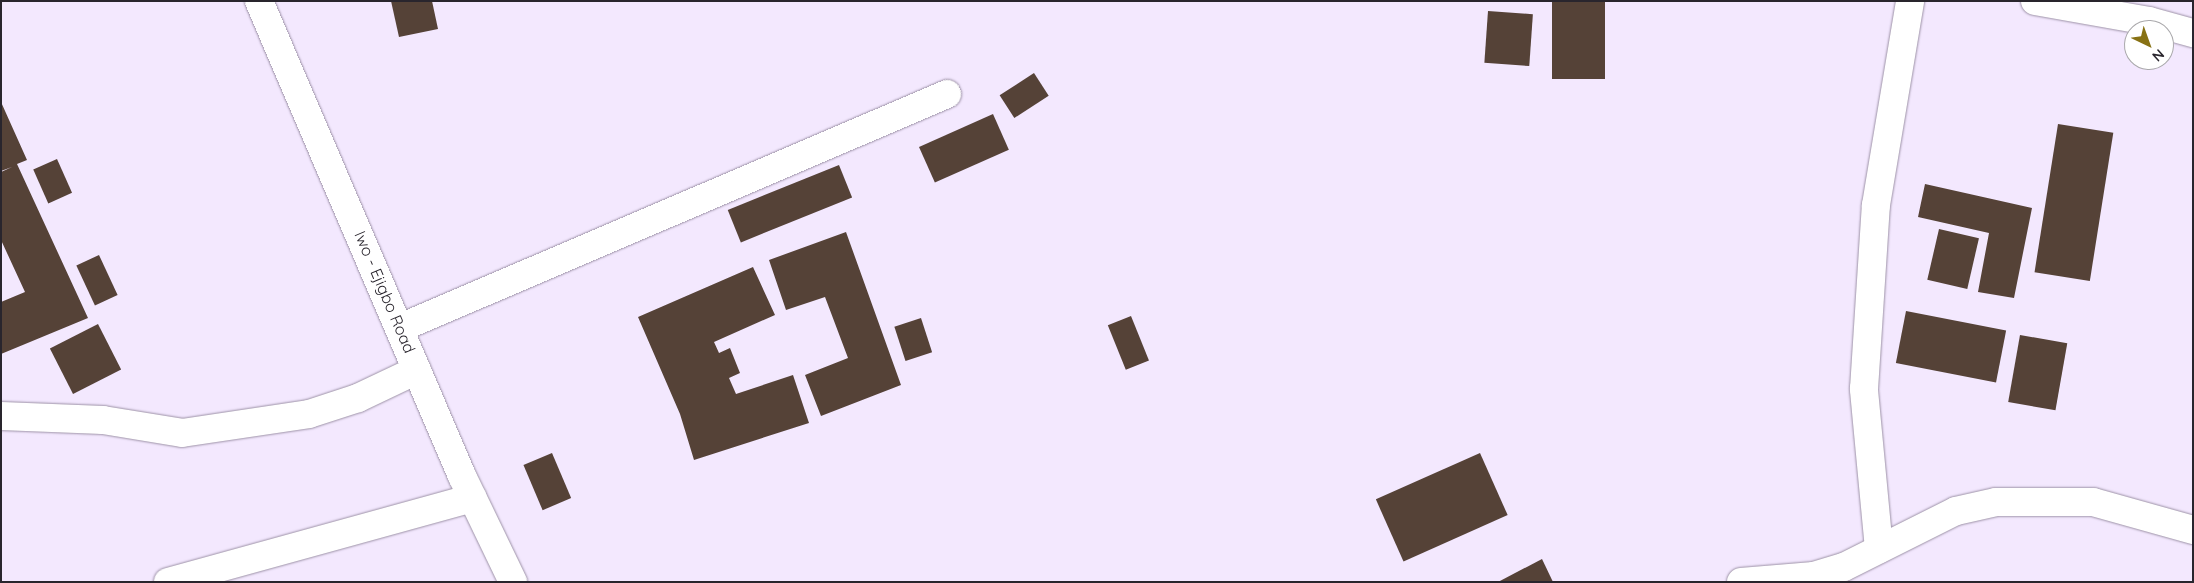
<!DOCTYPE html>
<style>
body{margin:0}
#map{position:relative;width:2194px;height:583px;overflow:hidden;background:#f3e8fe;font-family:Quicksand,sans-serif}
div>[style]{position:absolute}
.building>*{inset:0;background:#554237;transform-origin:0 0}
.roads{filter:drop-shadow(0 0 1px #9d92a7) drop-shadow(0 0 1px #9d92a7)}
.minor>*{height:28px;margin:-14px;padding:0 14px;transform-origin:14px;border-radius:14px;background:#fff}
.major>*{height:28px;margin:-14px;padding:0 14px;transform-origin:14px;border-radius:14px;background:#fff}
span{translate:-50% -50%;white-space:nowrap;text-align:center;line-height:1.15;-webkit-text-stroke:5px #fff;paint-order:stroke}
.street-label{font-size:16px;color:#29252d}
.frame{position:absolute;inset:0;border:2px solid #29252d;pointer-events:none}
.north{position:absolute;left:2124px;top:20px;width:50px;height:50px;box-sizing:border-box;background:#fff;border:1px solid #a9a8ab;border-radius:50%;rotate:138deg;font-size:14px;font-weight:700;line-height:20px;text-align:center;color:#29252d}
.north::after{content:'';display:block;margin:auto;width:18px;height:22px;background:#887214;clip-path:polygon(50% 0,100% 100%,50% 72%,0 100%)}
</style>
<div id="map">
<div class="building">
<i style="clip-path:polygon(391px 1px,432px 1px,438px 29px,399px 37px)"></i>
<i style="left:1552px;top:1px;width:53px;height:78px"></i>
<i style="left:1488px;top:11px;width:45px;height:52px;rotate:4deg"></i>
<i style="left:1034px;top:73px;width:27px;height:41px;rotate:57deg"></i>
<i style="clip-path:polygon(1px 102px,27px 160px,17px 164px,88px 318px,1px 354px,1px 302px,25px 292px,1px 240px,1px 172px,12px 167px,1px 171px)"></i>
<i style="left:993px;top:114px;width:39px;height:81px;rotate:66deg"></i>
<i style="left:2058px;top:124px;width:56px;height:150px;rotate:9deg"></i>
<i style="left:57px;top:159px;width:37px;height:26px;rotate:66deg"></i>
<i style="left:839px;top:165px;width:35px;height:120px;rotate:68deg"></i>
<i style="clip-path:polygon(1925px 184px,2032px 208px,2014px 298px,1978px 292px,1989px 233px,1918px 217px)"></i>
<i style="left:1939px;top:229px;width:41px;height:52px;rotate:13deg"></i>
<i style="clip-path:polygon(846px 232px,901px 385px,821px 416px,805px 375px,848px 358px,825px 297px,786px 310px,769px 260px)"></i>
<i style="left:99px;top:255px;width:44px;height:25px;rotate:65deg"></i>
<i style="clip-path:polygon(753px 267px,775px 315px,714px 342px,719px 353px,730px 348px,740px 373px,729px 378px,736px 394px,793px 375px,809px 423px,694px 460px,680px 414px,638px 317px)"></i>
<i style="left:1906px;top:311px;width:102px;height:53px;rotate:11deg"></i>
<i style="left:1131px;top:316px;width:48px;height:25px;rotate:68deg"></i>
<i style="left:921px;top:318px;width:36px;height:28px;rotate:72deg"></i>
<i style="left:98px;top:324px;width:51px;height:54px;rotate:63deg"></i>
<i style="left:2020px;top:335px;width:48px;height:68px;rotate:10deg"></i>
<i style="left:552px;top:453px;width:49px;height:31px;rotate:67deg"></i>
<i style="left:1480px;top:453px;width:68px;height:114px;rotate:66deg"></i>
<i style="clip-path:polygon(1542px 559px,1553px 582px,1498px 582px)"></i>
</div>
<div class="roads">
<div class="minor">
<i style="left:2035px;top:1px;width:116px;rotate:10deg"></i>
<i style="left:2149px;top:21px;width:46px;rotate:15.3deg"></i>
<i style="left:400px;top:328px;width:595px;rotate:-23.16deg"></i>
<i style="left:1px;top:416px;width:102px;rotate:2.2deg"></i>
<i style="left:103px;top:420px;width:80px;rotate:9.3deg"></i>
<i style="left:182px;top:433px;width:128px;rotate:-8.5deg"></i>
<i style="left:309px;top:414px;width:52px;rotate:-18.1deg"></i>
<i style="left:358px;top:398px;width:65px;rotate:-25.4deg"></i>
<i style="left:1879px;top:549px;width:161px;rotate:-95.4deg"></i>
<i style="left:1864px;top:389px;width:184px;rotate:-86.3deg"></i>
<i style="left:1876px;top:205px;width:207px;rotate:-80.5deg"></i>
<i style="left:168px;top:582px;width:316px;rotate:-15.4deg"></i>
<i style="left:1741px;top:582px;width:73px;rotate:-4.7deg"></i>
<i style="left:1814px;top:576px;width:31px;rotate:-17deg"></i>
<i style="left:1844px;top:567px;width:125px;rotate:-26.6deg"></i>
<i style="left:1956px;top:511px;width:41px;rotate:-12.7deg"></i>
<i style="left:1996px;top:502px;width:97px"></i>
<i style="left:2093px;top:502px;width:104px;rotate:15.6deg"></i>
</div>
<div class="major">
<i style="left:259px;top:1px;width:517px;rotate:66.86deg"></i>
<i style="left:462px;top:476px;width:118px;rotate:64.3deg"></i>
</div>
</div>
<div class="street-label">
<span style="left:385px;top:292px;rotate:67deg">Iwo - Ejigbo Road</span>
</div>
<div class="frame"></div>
<div class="north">N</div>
</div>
